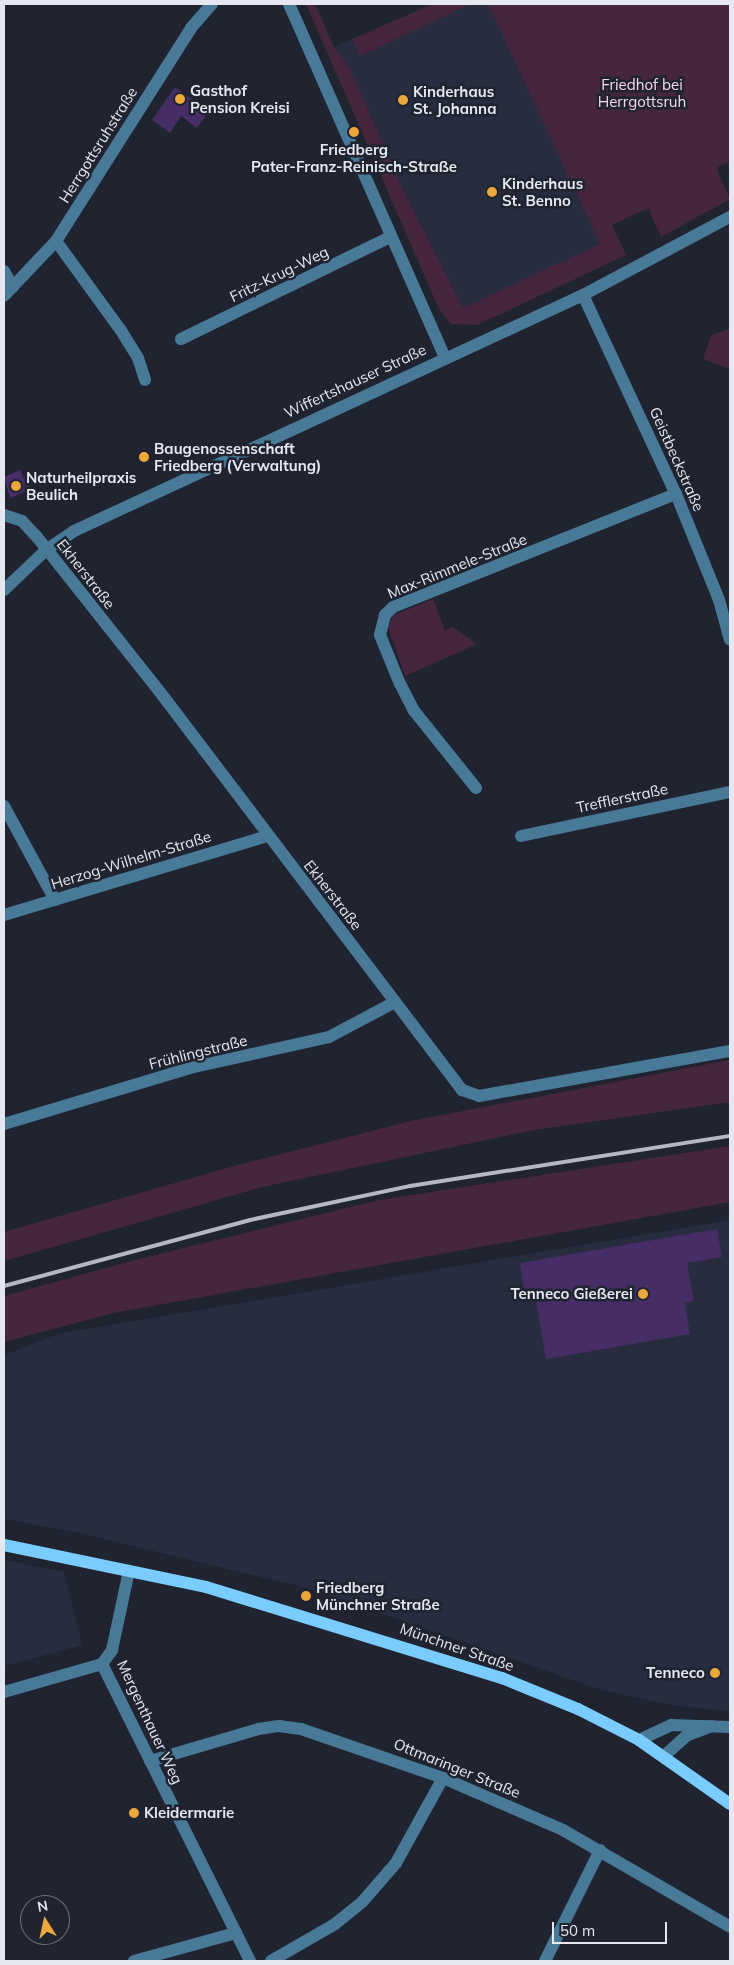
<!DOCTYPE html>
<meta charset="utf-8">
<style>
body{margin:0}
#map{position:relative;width:734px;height:1965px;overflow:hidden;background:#202431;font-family:Mulish,sans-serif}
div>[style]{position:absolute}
.built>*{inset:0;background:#272d3f}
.green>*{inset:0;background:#46263f}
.building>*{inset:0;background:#472d65}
.minor>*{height:12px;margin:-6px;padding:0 6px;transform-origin:6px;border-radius:6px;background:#487997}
.major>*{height:12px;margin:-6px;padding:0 6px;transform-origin:6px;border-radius:6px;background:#7bccfe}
.rail>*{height:4px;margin:-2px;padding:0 2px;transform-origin:2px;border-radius:2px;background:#b5b8c2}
.dots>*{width:14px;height:14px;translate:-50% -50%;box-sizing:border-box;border:2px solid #202431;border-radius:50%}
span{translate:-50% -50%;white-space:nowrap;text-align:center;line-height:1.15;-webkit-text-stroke:5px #202431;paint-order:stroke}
.park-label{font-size:15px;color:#f8d5ee}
.poi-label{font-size:15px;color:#e5e8f1;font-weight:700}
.left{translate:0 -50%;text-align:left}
.right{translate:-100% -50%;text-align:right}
.street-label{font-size:15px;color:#e5e8f1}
.frame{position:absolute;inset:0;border:5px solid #e5e8f1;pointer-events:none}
.north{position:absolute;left:20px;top:1895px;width:50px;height:50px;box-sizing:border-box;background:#202431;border:1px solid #6f727e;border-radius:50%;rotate:350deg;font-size:14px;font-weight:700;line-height:20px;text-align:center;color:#e5e8f1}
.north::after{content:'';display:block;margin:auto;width:18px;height:22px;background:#eda83b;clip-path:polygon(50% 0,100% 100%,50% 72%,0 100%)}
.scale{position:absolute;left:552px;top:1922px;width:115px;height:22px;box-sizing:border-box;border:2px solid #e5e8f1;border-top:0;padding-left:6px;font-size:15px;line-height:18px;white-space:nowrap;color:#e5e8f1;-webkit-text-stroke:4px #202431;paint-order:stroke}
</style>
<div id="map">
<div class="built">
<i style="clip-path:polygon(433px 4px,498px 4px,612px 251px,458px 323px,334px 47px)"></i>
<i style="clip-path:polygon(730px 1220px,730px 1711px,677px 1706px,601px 1690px,311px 1589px,80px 1533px,4px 1519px,4px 1355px,58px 1334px)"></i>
<i style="clip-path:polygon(4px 1560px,64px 1572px,82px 1645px,4px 1666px)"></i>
</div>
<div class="green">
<i style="clip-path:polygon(306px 4px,315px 4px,334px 47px,349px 67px,405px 194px,463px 308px,600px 244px,488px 4px,730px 4px,730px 161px,718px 167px,718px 172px,730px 199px,661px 237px,648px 208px,612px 225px,626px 255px,477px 325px,451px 324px,439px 309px)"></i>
<i style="clip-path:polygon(433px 4px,470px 4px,360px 56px,352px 39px)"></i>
<i style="clip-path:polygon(730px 328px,730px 369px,703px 359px,711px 336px)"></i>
<i style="clip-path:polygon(433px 599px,445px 630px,453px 627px,477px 644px,405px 676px,388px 627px,394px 615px)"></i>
<i style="clip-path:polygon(730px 1060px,730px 1102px,534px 1130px,262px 1187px,4px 1261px,4px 1232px,234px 1166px,411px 1121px)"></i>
<i style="clip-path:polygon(730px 1146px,730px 1202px,113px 1313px,4px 1342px,4px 1296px,135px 1260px,379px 1200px)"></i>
</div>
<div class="building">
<i style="clip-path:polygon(175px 87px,209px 111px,197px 128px,181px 116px,170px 133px,152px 120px)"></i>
<i style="clip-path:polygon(20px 470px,29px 490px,10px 498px,4px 477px)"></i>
<i style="clip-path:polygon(717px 1229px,722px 1257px,687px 1263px,694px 1301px,685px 1303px,690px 1334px,546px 1359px,534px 1288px,524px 1290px,520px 1263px)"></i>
</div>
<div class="minor">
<i style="left:289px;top:4px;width:386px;rotate:66.2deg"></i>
<i style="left:56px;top:241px;width:109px;rotate:54deg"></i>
<i style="left:120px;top:329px;width:34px;rotate:58deg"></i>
<i style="left:138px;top:358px;width:23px;rotate:72deg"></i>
<i style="left:4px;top:271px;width:18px;rotate:61deg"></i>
<i style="left:583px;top:295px;width:220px;rotate:65deg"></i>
<i style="left:676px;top:494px;width:114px;rotate:67.9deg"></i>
<i style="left:719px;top:600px;width:41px;rotate:74.6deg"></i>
<i style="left:4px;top:296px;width:76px;rotate:-46.6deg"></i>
<i style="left:56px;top:241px;width:252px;rotate:-57.6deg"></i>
<i style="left:191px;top:28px;width:32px;rotate:-49deg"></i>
<i style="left:181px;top:339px;width:233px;rotate:-26deg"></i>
<i style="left:4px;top:515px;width:19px;rotate:18deg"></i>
<i style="left:22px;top:521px;width:22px;rotate:47deg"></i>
<i style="left:37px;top:537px;width:203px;rotate:51.6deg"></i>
<i style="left:163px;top:696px;width:495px;rotate:52.8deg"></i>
<i style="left:462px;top:1090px;width:18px;rotate:19deg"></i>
<i style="left:479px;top:1096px;width:255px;rotate:-10.2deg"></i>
<i style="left:4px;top:590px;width:58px;rotate:-43.6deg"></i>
<i style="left:46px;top:550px;width:34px;rotate:-34deg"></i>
<i style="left:74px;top:531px;width:561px;rotate:-24.87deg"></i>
<i style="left:583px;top:295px;width:166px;rotate:-28deg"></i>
<i style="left:476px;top:788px;width:99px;rotate:-128.8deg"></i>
<i style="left:414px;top:711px;width:30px;rotate:-117deg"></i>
<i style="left:400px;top:684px;width:53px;rotate:-112.2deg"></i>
<i style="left:380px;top:635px;width:21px;rotate:-76deg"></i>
<i style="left:385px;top:615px;width:11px;rotate:-45deg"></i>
<i style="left:393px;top:607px;width:305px;rotate:-21.8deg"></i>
<i style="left:4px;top:806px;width:107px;rotate:61.5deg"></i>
<i style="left:521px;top:836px;width:214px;rotate:-11.9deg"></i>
<i style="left:4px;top:915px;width:275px;rotate:-16.7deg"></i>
<i style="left:4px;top:1124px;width:198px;rotate:-16.7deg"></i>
<i style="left:194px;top:1067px;width:138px;rotate:-12.5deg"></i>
<i style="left:329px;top:1037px;width:75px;rotate:-27.9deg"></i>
<i style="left:102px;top:1664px;width:332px;rotate:63.5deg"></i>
<i style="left:102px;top:1664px;width:17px;rotate:-54deg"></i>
<i style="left:112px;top:1650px;width:81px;rotate:-77.9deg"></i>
<i style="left:4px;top:1692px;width:102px;rotate:-15.9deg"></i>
<i style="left:639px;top:1740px;width:35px;rotate:-25deg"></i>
<i style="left:671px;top:1725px;width:59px;rotate:1.9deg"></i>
<i style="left:664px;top:1756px;width:30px;rotate:-42deg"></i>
<i style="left:686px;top:1736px;width:28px;rotate:-21deg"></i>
<i style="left:150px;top:1761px;width:114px;rotate:-16.4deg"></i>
<i style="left:259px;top:1729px;width:20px;rotate:-9deg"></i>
<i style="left:279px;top:1726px;width:22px;rotate:8deg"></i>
<i style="left:301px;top:1729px;width:150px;rotate:19deg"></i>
<i style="left:443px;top:1778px;width:131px;rotate:23.4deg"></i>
<i style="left:563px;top:1830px;width:193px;rotate:30.1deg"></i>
<i style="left:134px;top:1961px;width:106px;rotate:-15.4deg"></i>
<i style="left:271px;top:1961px;width:74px;rotate:-30deg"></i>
<i style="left:335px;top:1924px;width:36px;rotate:-39deg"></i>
<i style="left:363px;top:1901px;width:50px;rotate:-49deg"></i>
<i style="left:396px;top:1863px;width:97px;rotate:-61.1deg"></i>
<i style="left:545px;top:1961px;width:124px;rotate:-63.6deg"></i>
</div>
<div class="major">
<i style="left:4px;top:1545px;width:206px;rotate:11.7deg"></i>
<i style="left:206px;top:1587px;width:310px;rotate:17.1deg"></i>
<i style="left:502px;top:1678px;width:82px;rotate:22.2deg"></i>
<i style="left:578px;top:1709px;width:68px;rotate:26.9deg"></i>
<i style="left:639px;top:1740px;width:111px;rotate:35.1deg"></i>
</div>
<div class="rail">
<i style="left:4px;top:1286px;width:255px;rotate:-15deg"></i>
<i style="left:250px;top:1220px;width:164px;rotate:-12deg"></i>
<i style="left:410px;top:1186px;width:324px;rotate:-8.9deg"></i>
</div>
<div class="dots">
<i style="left:180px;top:99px;background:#eda83b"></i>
<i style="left:403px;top:100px;background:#eda83b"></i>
<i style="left:354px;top:132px;background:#eda83b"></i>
<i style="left:492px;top:192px;background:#eda83b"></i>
<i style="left:144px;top:457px;background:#eda83b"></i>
<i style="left:16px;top:486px;background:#eda83b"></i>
<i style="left:643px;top:1294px;background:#eda83b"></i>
<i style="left:306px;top:1596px;background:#eda83b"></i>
<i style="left:715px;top:1673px;background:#eda83b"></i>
<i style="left:134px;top:1813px;background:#eda83b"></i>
</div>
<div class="park-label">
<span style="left:642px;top:93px">Friedhof bei<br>Herrgottsruh</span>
</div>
<div class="poi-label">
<span class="left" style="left:190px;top:99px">Gasthof<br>Pension Kreisi</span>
<span class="left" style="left:413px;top:100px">Kinderhaus<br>St. Johanna</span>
<span style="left:354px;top:158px">Friedberg<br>Pater-Franz-Reinisch-Straße</span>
<span class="left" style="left:502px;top:192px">Kinderhaus<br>St. Benno</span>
<span class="left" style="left:154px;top:457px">Baugenossenschaft<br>Friedberg (Verwaltung)</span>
<span class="left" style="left:26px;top:486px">Naturheilpraxis<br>Beulich</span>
<span class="right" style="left:633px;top:1294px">Tenneco Gießerei</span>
<span class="left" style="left:316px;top:1596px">Friedberg<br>Münchner Straße</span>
<span class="right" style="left:705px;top:1673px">Tenneco</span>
<span class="left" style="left:144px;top:1813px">Kleidermarie</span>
</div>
<div class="street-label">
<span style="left:98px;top:145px;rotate:-58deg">Herrgottsruhstraße</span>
<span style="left:279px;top:274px;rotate:-26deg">Fritz-Krug-Weg</span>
<span style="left:355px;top:381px;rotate:-25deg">Wiffertshauser Straße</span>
<span style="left:677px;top:459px;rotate:66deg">Geistbeckstraße</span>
<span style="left:457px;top:566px;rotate:-22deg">Max-Rimmele-Straße</span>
<span style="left:86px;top:574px;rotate:52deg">Ekherstraße</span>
<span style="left:622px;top:798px;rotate:-12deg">Trefflerstraße</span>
<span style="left:131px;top:860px;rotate:-17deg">Herzog-Wilhelm-Straße</span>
<span style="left:333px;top:895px;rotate:52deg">Ekherstraße</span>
<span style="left:198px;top:1052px;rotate:-14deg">Frühlingstraße</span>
<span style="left:457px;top:1647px;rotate:19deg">Münchner Straße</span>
<span style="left:150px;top:1722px;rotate:65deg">Mergenthauer Weg</span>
<span style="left:457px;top:1768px;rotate:22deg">Ottmaringer Straße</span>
</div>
<div class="frame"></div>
<div class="north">N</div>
<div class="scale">50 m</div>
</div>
